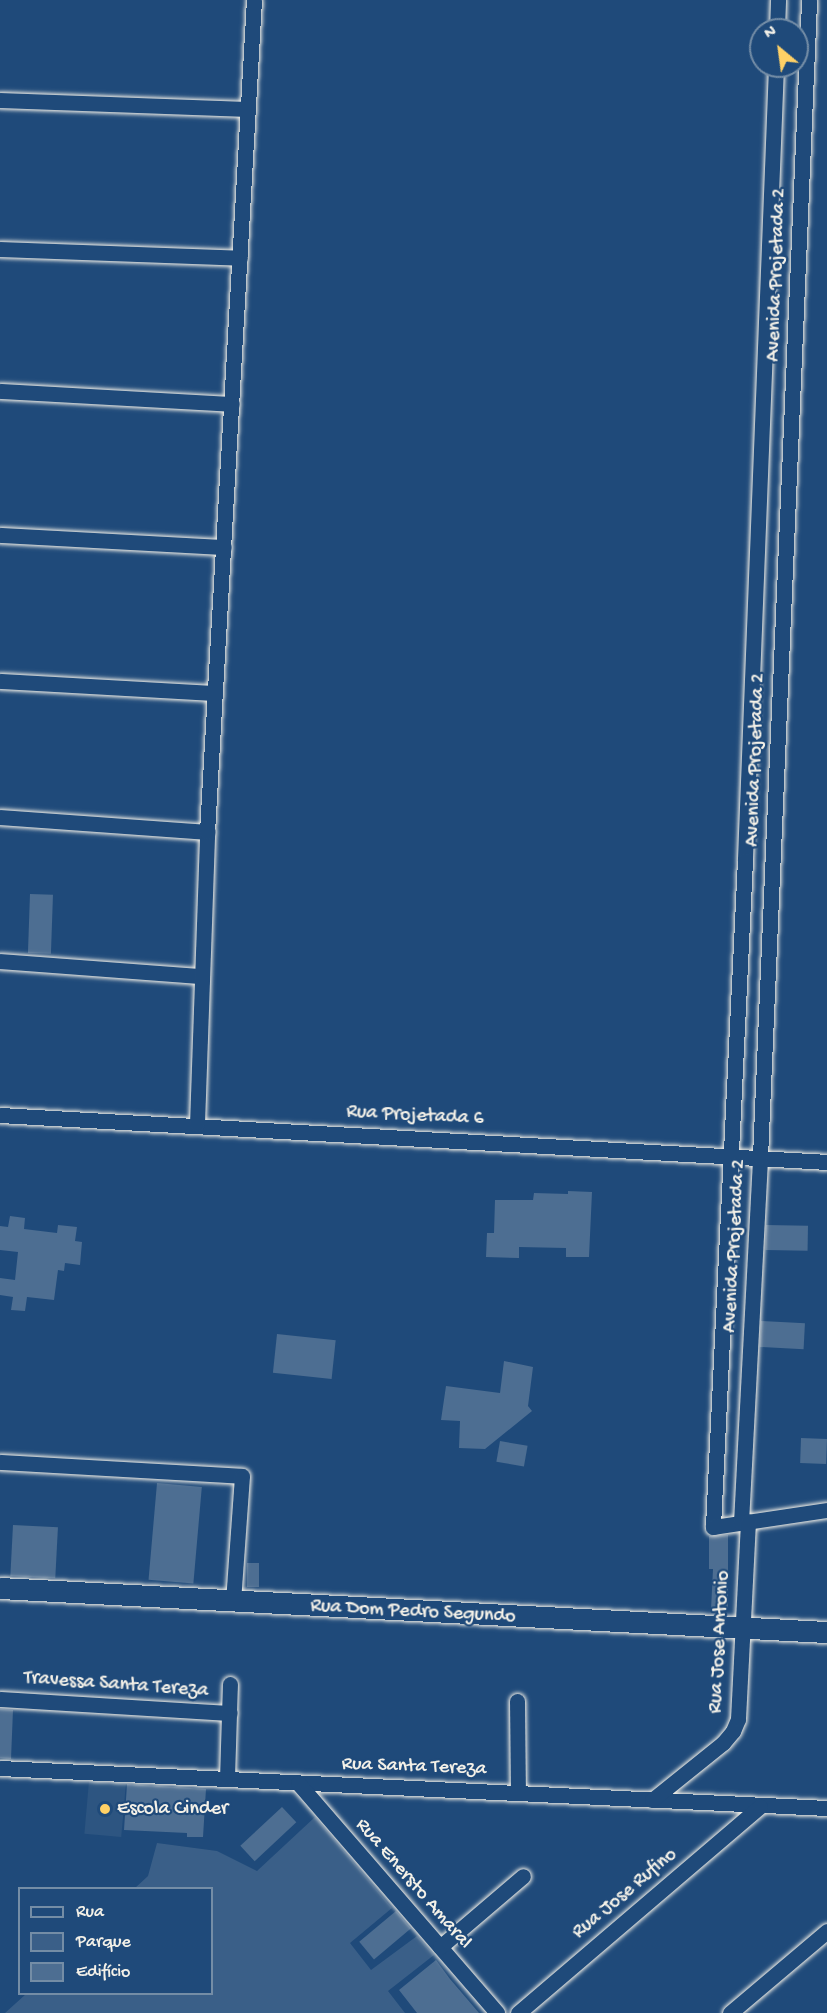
<!DOCTYPE html>
<meta charset="utf-8">
<style>
body{margin:0}
#map{position:relative;width:827px;height:2013px;overflow:hidden;background:#1f4a7a;font-family:"Gochi Hand",sans-serif}
div>[style]{position:absolute}
.built>*{inset:0;background:#2d5581;transform-origin:0 0}
.green>*{inset:0;background:#3a5f88}
.building>*{inset:0;background:#4d6e92;transform-origin:0 0}
.roads{filter:drop-shadow(0 0 2px #f4f1e8) drop-shadow(0 0 2px #f4f1e8)}
.street>*{height:15px;margin:-7.5px;padding:0 7.5px;transform-origin:7.5px;border-radius:7.5px;background:#1f4a7a}
.secondary>*{height:21px;margin:-10.5px;padding:0 10.5px;transform-origin:10.5px;border-radius:10.5px;background:#1f4a7a}
.dots>*{width:16px;height:16px;translate:-50% -50%;box-sizing:border-box;border:3px solid #1f4a7a;border-radius:50%}
span{translate:-50% -50%;white-space:nowrap;text-align:center;line-height:1.15;-webkit-text-stroke:4.5px #1f4a7a;paint-order:stroke}
.street-label{font-size:20px;color:#f4f1e8}
.poi-label{font-size:20px;color:#f4f1e8}
.left{translate:0 -50%;text-align:left}
.legend{position:absolute;left:18px;top:1887px;width:195px;height:108px;box-sizing:border-box;background:#1f4a7a;border:2px solid #748da6;margin:0;padding:8px 10px;list-style:none;font-size:18px;color:#f4f1e8}
.legend li{display:flex;align-items:center;gap:12px;height:30px}
.legend b{width:30px;border:2px solid #748da6}
.north{position:absolute;left:749px;top:18px;width:60px;height:60px;box-sizing:border-box;background:#1f4a7a;border:2px solid #748da6;border-radius:50%;rotate:331deg;font-size:16px;font-weight:700;line-height:24px;text-align:center;color:#f4f1e8}
.north::after{content:'';display:block;margin:auto;width:21px;height:27px;background:#ffd166;clip-path:polygon(50% 0,100% 100%,50% 72%,0 100%)}
</style>
<div id="map">
<div class="built">
<i style="left:89px;top:1781px;width:37px;height:53px;rotate:5deg"></i>
</div>
<div class="green">
<i style="clip-path:polygon(315px 1817px,392px 1908px,350px 1943px,371px 1970px,417px 1936px,434px 1955px,388px 1991px,405px 2013px,5px 2013px,26px 1994px,212px 1994px,212px 1888px,135px 1888px,148px 1876px,157px 1843px,217px 1851px,257px 1871px)"></i>
</div>
<div class="building">
<i style="left:30px;top:894px;width:23px;height:59px;rotate:2deg"></i>
<i style="clip-path:polygon(568px 1191px,592px 1192px,589px 1257px,566px 1257px,566px 1248px,519px 1247px,519px 1258px,486px 1257px,487px 1233px,494px 1233px,495px 1200px,533px 1200px,534px 1193px,568px 1194px)"></i>
<i style="clip-path:polygon(10px 1216px,25px 1218px,24px 1229px,57px 1233px,58px 1225px,77px 1227px,75px 1241px,82px 1242px,80px 1265px,65px 1263px,64px 1271px,58px 1270px,54px 1300px,27px 1297px,25px 1311px,11px 1310px,13px 1297px,0 1295px,0 1278px,15px 1280px,18px 1252px,0 1250px,0 1226px,8px 1227px)"></i>
<i style="left:766px;top:1225px;width:42px;height:25px;rotate:1deg"></i>
<i style="left:761px;top:1321px;width:44px;height:26px;rotate:3deg"></i>
<i style="left:277px;top:1334px;width:59px;height:39px;rotate:6deg"></i>
<i style="clip-path:polygon(504px 1361px,533px 1367px,528px 1406px,532px 1411px,485px 1449px,459px 1448px,460px 1421px,441px 1420px,446px 1386px,500px 1393px)"></i>
<i style="left:801px;top:1438px;width:26px;height:25px;rotate:2deg"></i>
<i style="left:500px;top:1441px;width:28px;height:21px;rotate:10deg"></i>
<i style="left:157px;top:1483px;width:45px;height:97px;rotate:5deg"></i>
<i style="left:13px;top:1525px;width:45px;height:51px;rotate:3deg"></i>
<i style="clip-path:polygon(728px 1535px,728px 1610px,711px 1610px,713px 1569px,709px 1569px,709px 1536px)"></i>
<i style="left:247px;top:1563px;width:12px;height:24px"></i>
<i style="clip-path:polygon(0 1709px,13px 1710px,11px 1759px,0 1758px)"></i>
<i style="clip-path:polygon(127px 1784px,206px 1789px,203px 1837px,187px 1837px,187px 1833px,124px 1830px)"></i>
<i style="left:282px;top:1807px;width:21px;height:57px;rotate:47deg"></i>
<i style="left:396px;top:1911px;width:23px;height:48px;rotate:50deg"></i>
<i style="clip-path:polygon(436px 1960px,450px 1979px,479px 2013px,417px 2013px,399px 1990px)"></i>
</div>
<div class="roads">
<div class="street">
<i style="left:777px;top:30px;width:30px;rotate:-88deg"></i>
<i style="left:776px;top:66px;width:795px;rotate:92.24deg"></i>
<i style="left:745px;top:860px;width:668px;rotate:92.75deg"></i>
<i style="left:713px;top:1527px;width:115px;rotate:-8.5deg"></i>
<i style="left:0;top:100px;width:247px;rotate:2.1deg"></i>
<i style="left:0;top:249px;width:240px;rotate:2.1deg"></i>
<i style="left:0;top:391px;width:232px;rotate:3.2deg"></i>
<i style="left:0;top:535px;width:224px;rotate:3.1deg"></i>
<i style="left:0;top:681px;width:215px;rotate:3.2deg"></i>
<i style="left:0;top:817px;width:208px;rotate:4.1deg"></i>
<i style="left:0;top:961px;width:202px;rotate:4.3deg"></i>
<i style="left:0;top:1115px;width:828px;rotate:3.25deg"></i>
<i style="left:197px;top:1124px;width:292px;rotate:-88deg"></i>
<i style="left:207px;top:832px;width:833px;rotate:-86.77deg"></i>
<i style="left:0;top:1462px;width:242px;rotate:3.3deg"></i>
<i style="left:242px;top:1476px;width:127px;rotate:94.1deg"></i>
<i style="left:741px;top:1522px;width:365px;rotate:-87deg"></i>
<i style="left:760px;top:1157px;width:1158px;rotate:-87.57deg"></i>
<i style="left:0;top:1699px;width:230px;rotate:3.5deg"></i>
<i style="left:517px;top:1701px;width:91px;rotate:89.4deg"></i>
<i style="left:0;top:1768px;width:828px;rotate:2.77deg"></i>
<i style="left:227px;top:1778px;width:94px;rotate:-88.2deg"></i>
<i style="left:298px;top:1783px;width:304px;rotate:49.1deg"></i>
<i style="left:652px;top:1800px;width:91px;rotate:-38.8deg"></i>
<i style="left:723px;top:1743px;width:16px;rotate:-50deg"></i>
<i style="left:733px;top:1731px;width:13px;rotate:-67deg"></i>
<i style="left:738px;top:1719px;width:198px;rotate:-87.1deg"></i>
<i style="left:440px;top:1947px;width:109px;rotate:-40.5deg"></i>
<i style="left:518px;top:2013px;width:318px;rotate:-40.5deg"></i>
<i style="left:730px;top:2013px;width:127px;rotate:-40.2deg"></i>
</div>
<div class="secondary">
<i style="left:0;top:1588px;width:828px;rotate:3.05deg"></i>
</div>
</div>
<div class="dots">
<i style="left:105px;top:1809px;background:#ffd166"></i>
</div>
<div class="street-label">
<span style="left:777px;top:275px;rotate:-88deg">Avenida Projetada 2</span>
<span style="left:756px;top:760px;rotate:-88deg">Avenida Projetada 2</span>
<span style="left:415px;top:1116px;rotate:3deg">Rua Projetada 6</span>
<span style="left:735px;top:1246px;rotate:-87deg">Avenida Projetada 2</span>
<span style="left:413px;top:1612px;rotate:3deg">Rua Dom Pedro Segundo</span>
<span style="left:720px;top:1642px;rotate:-87deg">Rua Jose Antonio</span>
<span style="left:116px;top:1685px;rotate:4deg">Travessa Santa Tereza</span>
<span style="left:414px;top:1767px;rotate:2deg">Rua Santa Tereza</span>
<span style="left:413px;top:1884px;rotate:49deg">Rua Enersto Amaral</span>
<span style="left:625px;top:1894px;rotate:-40deg">Rua Jose Rufino</span>
</div>
<div class="poi-label">
<span class="left" style="left:117px;top:1809px">Escola Cinder</span>
</div>
<ul class="legend">
<li><b style="height:8px;background:#1f4a7a"></b>Rua</li>
<li><b style="height:16px;background:#3a5f88"></b>Parque</li>
<li><b style="height:16px;background:#4d6e92"></b>Edifício</li>
</ul>
<div class="north">N</div>
</div>
